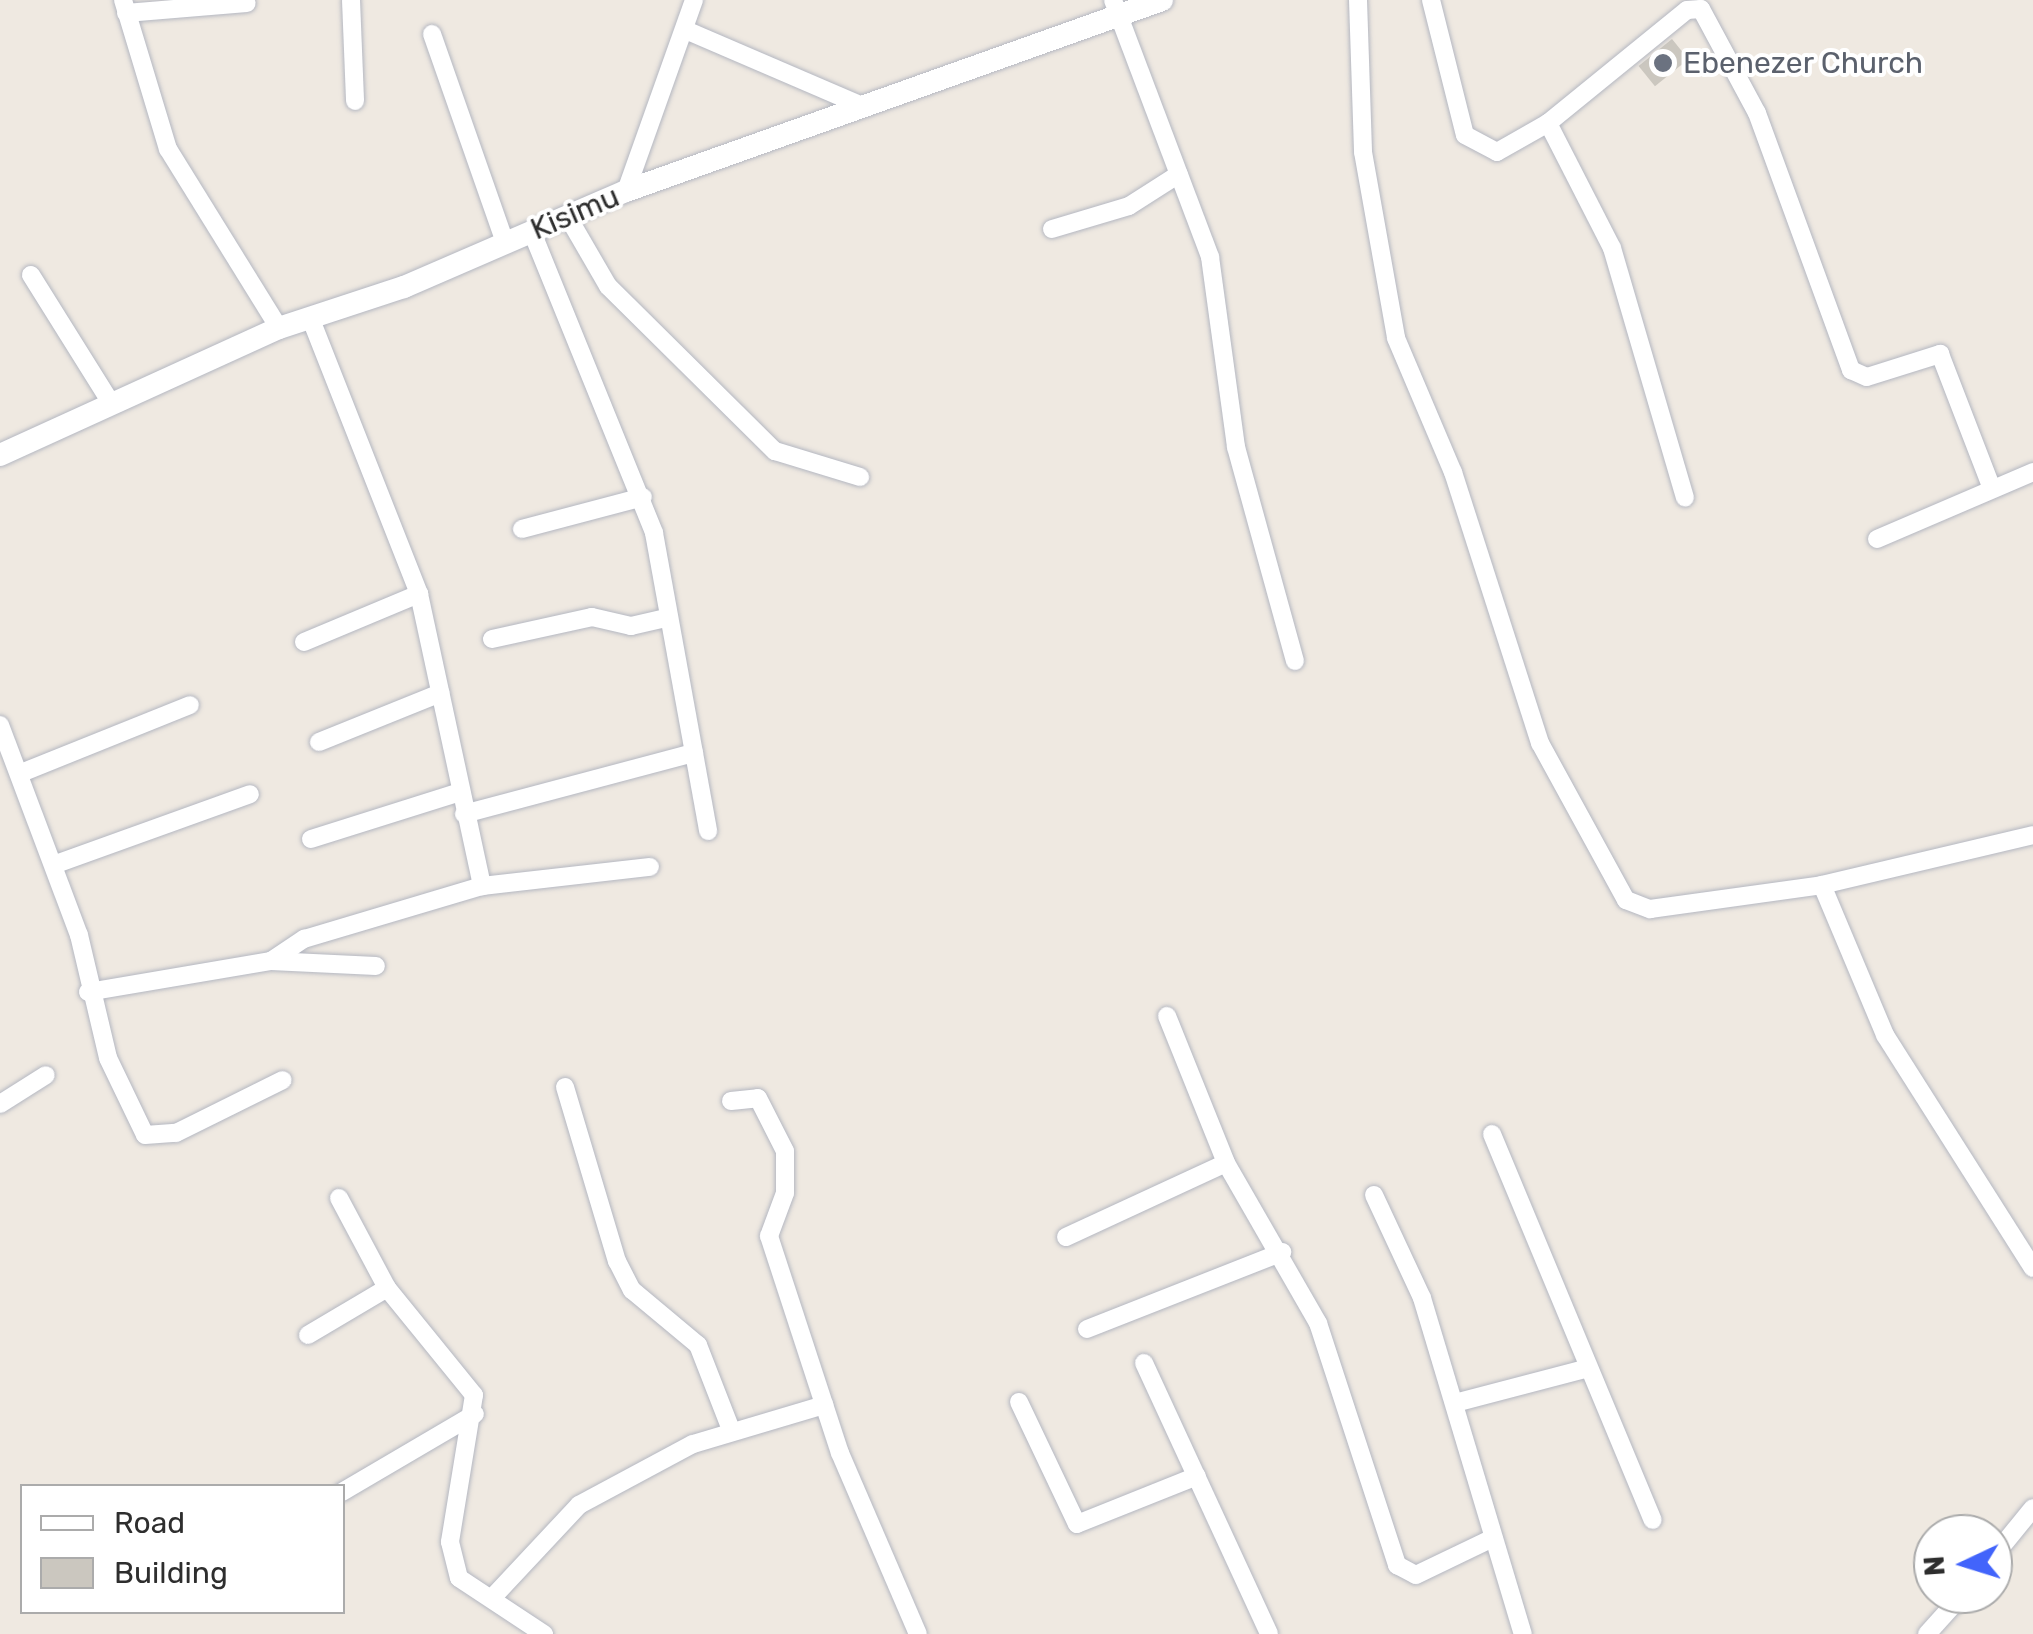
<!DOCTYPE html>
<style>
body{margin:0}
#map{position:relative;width:2033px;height:1634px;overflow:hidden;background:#efe9e1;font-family:Rubik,sans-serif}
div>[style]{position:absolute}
.building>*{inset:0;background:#cbc7bf;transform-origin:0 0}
.roads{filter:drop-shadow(0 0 2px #b4b7c1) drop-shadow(0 0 2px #b4b7c1)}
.minor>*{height:18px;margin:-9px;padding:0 9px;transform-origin:9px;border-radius:9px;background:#fff}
.tertiary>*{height:22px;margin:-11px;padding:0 11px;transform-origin:11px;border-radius:11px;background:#fff}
.dots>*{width:28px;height:28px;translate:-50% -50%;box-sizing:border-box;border:5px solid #fff;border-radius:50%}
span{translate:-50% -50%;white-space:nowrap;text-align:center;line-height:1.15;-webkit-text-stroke:8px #fff;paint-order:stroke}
.worship-label{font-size:30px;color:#5b616d}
.left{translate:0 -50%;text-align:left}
.street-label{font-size:30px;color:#2e2e2e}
.legend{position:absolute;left:20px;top:1484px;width:325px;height:130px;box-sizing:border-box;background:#fff;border:2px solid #ababab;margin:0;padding:12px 18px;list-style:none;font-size:30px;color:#2e2e2e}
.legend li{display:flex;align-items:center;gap:20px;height:50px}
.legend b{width:50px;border:2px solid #ababab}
.north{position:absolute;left:1913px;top:1514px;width:100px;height:100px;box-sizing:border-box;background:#fff;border:2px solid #ababab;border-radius:50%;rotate:266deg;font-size:28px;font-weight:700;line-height:40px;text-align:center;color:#2e2e2e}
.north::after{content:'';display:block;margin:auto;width:35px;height:45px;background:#4264fb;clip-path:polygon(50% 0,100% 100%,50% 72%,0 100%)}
</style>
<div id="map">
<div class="building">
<i style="left:1672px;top:39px;width:26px;height:43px;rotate:51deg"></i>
</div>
<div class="roads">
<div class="minor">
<i style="left:123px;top:0;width:156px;rotate:73.2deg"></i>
<i style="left:168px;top:149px;width:211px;rotate:58.2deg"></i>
<i style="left:351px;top:0;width:101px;rotate:87.7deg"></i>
<i style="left:1113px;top:0;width:275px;rotate:69.3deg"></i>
<i style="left:1210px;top:257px;width:192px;rotate:82.2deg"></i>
<i style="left:1236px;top:447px;width:222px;rotate:74.6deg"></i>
<i style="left:1358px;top:0;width:152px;rotate:88.1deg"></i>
<i style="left:1363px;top:152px;width:189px;rotate:79.9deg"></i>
<i style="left:1396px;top:338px;width:146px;rotate:67deg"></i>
<i style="left:1453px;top:472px;width:285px;rotate:72.2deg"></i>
<i style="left:1540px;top:743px;width:179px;rotate:61.3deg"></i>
<i style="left:1626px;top:900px;width:26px;rotate:21deg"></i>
<i style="left:1650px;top:909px;width:174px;rotate:-7.9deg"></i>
<i style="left:1822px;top:885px;width:217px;rotate:-13.3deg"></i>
<i style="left:1431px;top:0;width:139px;rotate:75.9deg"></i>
<i style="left:1465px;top:135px;width:36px;rotate:28deg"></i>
<i style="left:1497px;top:152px;width:59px;rotate:-29.6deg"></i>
<i style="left:1548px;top:123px;width:179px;rotate:-39.1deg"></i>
<i style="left:1687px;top:10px;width:14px;rotate:-4deg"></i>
<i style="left:1701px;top:9px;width:118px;rotate:61.7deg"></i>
<i style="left:1757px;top:113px;width:274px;rotate:69.9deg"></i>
<i style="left:1851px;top:370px;width:17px;rotate:24deg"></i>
<i style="left:1867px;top:377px;width:77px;rotate:-17.5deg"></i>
<i style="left:1940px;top:354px;width:142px;rotate:68.9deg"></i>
<i style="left:126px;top:13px;width:121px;rotate:-4.7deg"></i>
<i style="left:688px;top:31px;width:189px;rotate:23.3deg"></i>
<i style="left:432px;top:34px;width:218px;rotate:70.7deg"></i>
<i style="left:1548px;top:123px;width:140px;rotate:62.9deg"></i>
<i style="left:1612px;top:248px;width:260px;rotate:73.7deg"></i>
<i style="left:626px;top:191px;width:203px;rotate:-70.4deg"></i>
<i style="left:568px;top:217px;width:80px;rotate:59.9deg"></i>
<i style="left:608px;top:286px;width:235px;rotate:44.7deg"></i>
<i style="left:775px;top:451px;width:89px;rotate:17deg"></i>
<i style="left:1052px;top:229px;width:80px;rotate:-16.6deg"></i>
<i style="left:1129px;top:206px;width:59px;rotate:-32.6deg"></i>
<i style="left:532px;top:232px;width:325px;rotate:67.9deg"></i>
<i style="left:654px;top:533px;width:303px;rotate:79.7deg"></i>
<i style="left:31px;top:275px;width:151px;rotate:58deg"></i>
<i style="left:310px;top:317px;width:298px;rotate:68.5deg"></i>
<i style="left:419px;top:594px;width:299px;rotate:77.8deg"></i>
<i style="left:522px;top:529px;width:125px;rotate:-14.8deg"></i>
<i style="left:1877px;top:539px;width:170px;rotate:-23.2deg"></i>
<i style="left:492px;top:639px;width:102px;rotate:-12.4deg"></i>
<i style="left:592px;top:617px;width:40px;rotate:13deg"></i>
<i style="left:631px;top:626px;width:39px;rotate:-13deg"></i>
<i style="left:304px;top:642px;width:125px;rotate:-22.7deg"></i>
<i style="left:0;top:725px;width:224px;rotate:69.4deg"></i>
<i style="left:79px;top:935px;width:126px;rotate:76.7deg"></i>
<i style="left:108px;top:1058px;width:85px;rotate:64.3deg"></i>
<i style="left:145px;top:1135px;width:31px;rotate:-4deg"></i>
<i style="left:176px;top:1133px;width:119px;rotate:-26.4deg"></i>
<i style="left:319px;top:742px;width:131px;rotate:-22deg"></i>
<i style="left:21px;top:773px;width:182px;rotate:-21.9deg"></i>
<i style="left:464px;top:814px;width:238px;rotate:-14.9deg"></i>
<i style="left:311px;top:839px;width:156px;rotate:-17.5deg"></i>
<i style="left:56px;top:864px;width:206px;rotate:-19.8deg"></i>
<i style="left:1822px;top:885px;width:163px;rotate:67.2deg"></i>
<i style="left:1885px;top:1035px;width:276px;rotate:57.6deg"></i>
<i style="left:271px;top:961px;width:40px;rotate:-34deg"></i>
<i style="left:304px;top:939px;width:186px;rotate:-16.6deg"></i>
<i style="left:482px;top:886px;width:169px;rotate:-6.5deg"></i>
<i style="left:88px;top:992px;width:186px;rotate:-9.6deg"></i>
<i style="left:271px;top:961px;width:105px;rotate:2.7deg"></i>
<i style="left:1167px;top:1016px;width:158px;rotate:68.1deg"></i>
<i style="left:1226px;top:1163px;width:185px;rotate:60.1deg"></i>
<i style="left:1318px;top:1323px;width:255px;rotate:71.9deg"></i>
<i style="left:1397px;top:1565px;width:21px;rotate:28deg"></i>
<i style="left:1416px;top:1575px;width:85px;rotate:-25.7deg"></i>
<i style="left:565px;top:1087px;width:182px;rotate:73.4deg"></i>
<i style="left:617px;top:1261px;width:33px;rotate:63deg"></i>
<i style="left:632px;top:1290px;width:86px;rotate:39.8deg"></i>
<i style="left:698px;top:1345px;width:93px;rotate:68.7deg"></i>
<i style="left:731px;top:1101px;width:27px;rotate:-6deg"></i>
<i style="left:758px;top:1098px;width:59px;rotate:63deg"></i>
<i style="left:785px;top:1151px;width:42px;rotate:90deg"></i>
<i style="left:785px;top:1193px;width:46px;rotate:110.4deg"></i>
<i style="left:769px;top:1236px;width:228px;rotate:71.9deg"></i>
<i style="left:840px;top:1453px;width:197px;rotate:66.7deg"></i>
<i style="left:0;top:1104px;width:54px;rotate:-32.2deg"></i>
<i style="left:1492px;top:1134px;width:418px;rotate:67.4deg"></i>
<i style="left:1374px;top:1195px;width:114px;rotate:65deg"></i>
<i style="left:1422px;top:1298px;width:351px;rotate:73.3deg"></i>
<i style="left:339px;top:1198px;width:102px;rotate:61.9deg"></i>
<i style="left:387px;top:1288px;width:138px;rotate:50.9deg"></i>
<i style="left:474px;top:1395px;width:149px;rotate:99.3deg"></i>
<i style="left:450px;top:1542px;width:37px;rotate:76deg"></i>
<i style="left:459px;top:1578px;width:102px;rotate:33.4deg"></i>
<i style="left:1066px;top:1237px;width:176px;rotate:-24.8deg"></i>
<i style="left:1087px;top:1329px;width:210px;rotate:-21.5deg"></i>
<i style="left:308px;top:1335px;width:92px;rotate:-30.7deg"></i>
<i style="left:1144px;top:1363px;width:298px;rotate:65.2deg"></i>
<i style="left:1019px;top:1402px;width:135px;rotate:64.6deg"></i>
<i style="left:1077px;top:1524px;width:129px;rotate:-21.8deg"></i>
<i style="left:1455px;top:1403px;width:138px;rotate:-14.7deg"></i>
<i style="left:342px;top:1492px;width:154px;rotate:-30.4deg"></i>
<i style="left:1993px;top:1557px;width:63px;rotate:-50.8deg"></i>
<i style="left:493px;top:1597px;width:126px;rotate:-46.9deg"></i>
<i style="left:579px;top:1505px;width:129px;rotate:-28.2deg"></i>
<i style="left:693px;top:1444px;width:137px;rotate:-16.6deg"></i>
<i style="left:1927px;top:1634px;width:54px;rotate:-48deg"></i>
</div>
<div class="tertiary">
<i style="left:0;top:455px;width:307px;rotate:-24.5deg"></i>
<i style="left:279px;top:328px;width:132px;rotate:-18.2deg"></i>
<i style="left:404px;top:287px;width:242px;rotate:-23.4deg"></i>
<i style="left:626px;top:191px;width:569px;rotate:-19.61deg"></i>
</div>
</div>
<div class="dots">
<i style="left:1663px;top:63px;background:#6b7280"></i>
</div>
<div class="worship-label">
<span class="left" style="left:1683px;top:63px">Ebenezer Church</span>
</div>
<div class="street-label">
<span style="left:575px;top:213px;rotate:-23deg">Kisimu</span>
</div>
<ul class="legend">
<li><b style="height:12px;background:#fff"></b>Road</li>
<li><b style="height:28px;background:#cbc7bf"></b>Building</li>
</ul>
<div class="north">N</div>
</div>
